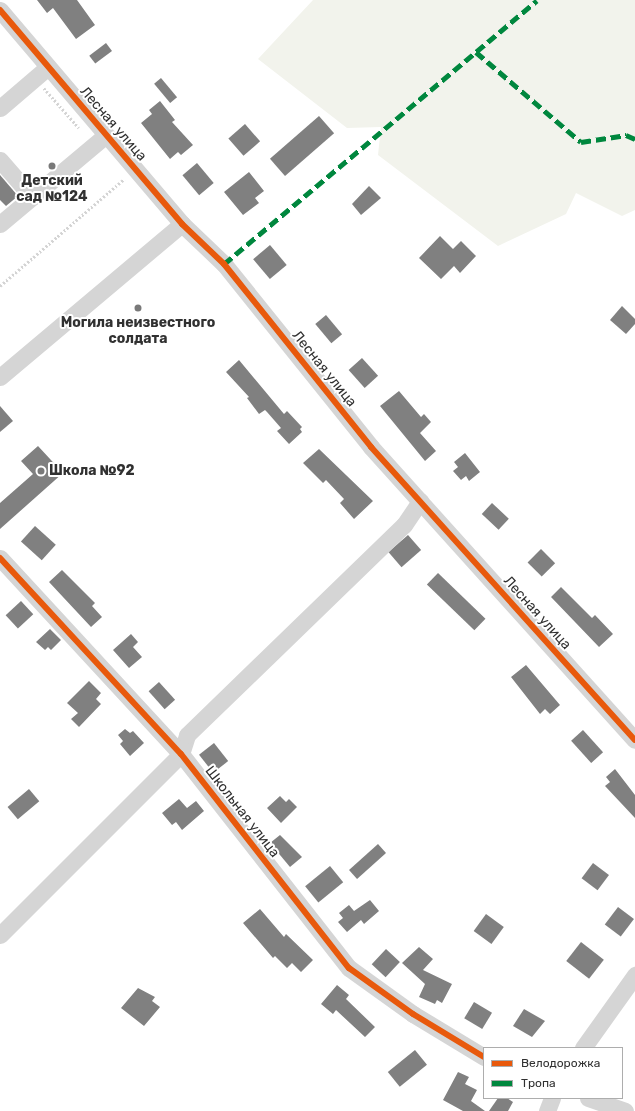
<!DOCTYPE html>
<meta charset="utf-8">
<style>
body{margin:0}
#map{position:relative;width:635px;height:1111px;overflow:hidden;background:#fff;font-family:Rubik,sans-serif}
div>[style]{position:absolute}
.green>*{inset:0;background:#f2f3ec}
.building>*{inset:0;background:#808080;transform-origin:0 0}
.path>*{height:2.5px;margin-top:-1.25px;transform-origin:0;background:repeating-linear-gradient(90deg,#d4d4d4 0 2px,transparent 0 4px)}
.minor>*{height:17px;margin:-8.5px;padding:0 8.5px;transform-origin:8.5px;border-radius:8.5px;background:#d5d5d5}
.quiet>*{height:5px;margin-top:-2.5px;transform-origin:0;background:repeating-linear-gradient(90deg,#00873e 0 10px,transparent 0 15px)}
.cycleway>*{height:6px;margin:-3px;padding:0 3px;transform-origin:3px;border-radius:3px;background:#e8590c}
.dots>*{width:11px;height:11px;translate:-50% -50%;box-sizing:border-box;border:2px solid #fff;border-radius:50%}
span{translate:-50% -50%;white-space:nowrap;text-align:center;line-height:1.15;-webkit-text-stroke:4px #fff;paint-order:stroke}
.street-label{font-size:14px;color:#313131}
.poi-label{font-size:14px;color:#313131;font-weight:700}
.left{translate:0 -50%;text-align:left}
.legend{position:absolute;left:483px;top:1047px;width:140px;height:52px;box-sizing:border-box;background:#fff;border:1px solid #adadad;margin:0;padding:5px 7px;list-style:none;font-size:12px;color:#313131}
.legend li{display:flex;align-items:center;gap:8px;height:20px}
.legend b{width:20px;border:1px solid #adadad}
</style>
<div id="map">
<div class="green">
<i style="clip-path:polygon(313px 0,635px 0,635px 210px,622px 216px,576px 193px,566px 214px,498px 246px,378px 155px,381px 127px,347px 128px,258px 59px)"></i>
</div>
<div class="building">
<i style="clip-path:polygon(37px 0,77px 0,95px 25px,76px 39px,53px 8px,47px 13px)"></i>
<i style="left:106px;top:43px;width:10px;height:21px;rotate:53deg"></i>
<i style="left:161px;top:78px;width:25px;height:9px;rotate:50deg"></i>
<i style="clip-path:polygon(160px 101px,175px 120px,172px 122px,193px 145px,181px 155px,178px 152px,170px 159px,141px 123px,152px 114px,149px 110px)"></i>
<i style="left:319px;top:116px;width:23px;height:65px;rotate:49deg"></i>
<i style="left:245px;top:124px;width:23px;height:22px;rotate:49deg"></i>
<i style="left:197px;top:163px;width:26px;height:19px;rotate:50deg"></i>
<i style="clip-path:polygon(249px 172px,264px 191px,255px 198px,259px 203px,243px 215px,224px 192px)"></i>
<i style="clip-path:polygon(0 175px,18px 196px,6px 206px,0 200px)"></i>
<i style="clip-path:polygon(369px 186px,381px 198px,361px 215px,352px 204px)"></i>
<i style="clip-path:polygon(440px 236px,453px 249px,461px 241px,476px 256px,460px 273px,454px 266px,441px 279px,419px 258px)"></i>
<i style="left:270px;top:245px;width:26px;height:22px;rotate:50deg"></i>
<i style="clip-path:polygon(622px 306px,635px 319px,635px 324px,626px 334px,610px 320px)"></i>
<i style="left:326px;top:315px;width:25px;height:14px;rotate:50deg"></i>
<i style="left:362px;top:358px;width:24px;height:18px;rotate:48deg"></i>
<i style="clip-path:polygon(239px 360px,284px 414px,287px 411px,302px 427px,300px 429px,302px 432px,289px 444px,277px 431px,281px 428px,267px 412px,265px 410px,259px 414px,247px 398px,249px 397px,226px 372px)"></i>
<i style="clip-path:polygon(399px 391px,421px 417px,424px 414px,431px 422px,420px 433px,436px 451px,425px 461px,380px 406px)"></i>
<i style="clip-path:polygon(0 406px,13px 421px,0 432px)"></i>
<i style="clip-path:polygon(38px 446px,63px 473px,0 529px,0 503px,33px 474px,21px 461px)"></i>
<i style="clip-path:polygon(319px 449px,373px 501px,354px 519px,340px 503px,344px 499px,326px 480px,323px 483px,303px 463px)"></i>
<i style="clip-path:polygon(465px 453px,480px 472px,469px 481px,466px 476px,461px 480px,453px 471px,458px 467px,454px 462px)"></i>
<i style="left:492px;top:503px;width:23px;height:15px;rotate:43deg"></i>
<i style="left:35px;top:526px;width:28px;height:21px;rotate:42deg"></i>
<i style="left:408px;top:535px;width:20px;height:26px;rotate:49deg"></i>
<i style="left:541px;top:549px;width:20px;height:19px;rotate:45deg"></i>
<i style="clip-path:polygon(62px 570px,95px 603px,92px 606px,102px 617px,91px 627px,49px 582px)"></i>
<i style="left:438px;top:573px;width:66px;height:16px;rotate:44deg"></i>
<i style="clip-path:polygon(561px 587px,592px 618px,595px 615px,613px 634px,599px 647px,551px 597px)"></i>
<i style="left:21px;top:601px;width:18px;height:21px;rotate:47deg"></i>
<i style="clip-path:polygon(50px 629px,61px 640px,51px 650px,48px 647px,45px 650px,36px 642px)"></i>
<i style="clip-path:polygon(131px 634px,138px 642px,133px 647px,142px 657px,129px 668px,113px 650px)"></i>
<i style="clip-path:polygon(526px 665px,560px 705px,550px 714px,545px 709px,540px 714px,511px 677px)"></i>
<i style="clip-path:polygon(89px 681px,101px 693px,96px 699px,101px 704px,79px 727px,71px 719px,78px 713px,67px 703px)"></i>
<i style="left:159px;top:682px;width:24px;height:14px;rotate:48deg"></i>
<i style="clip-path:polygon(125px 729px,130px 733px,133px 731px,144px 743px,130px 756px,120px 744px,123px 741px,118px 735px)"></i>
<i style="left:583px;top:730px;width:30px;height:16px;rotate:48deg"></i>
<i style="left:214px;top:743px;width:23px;height:19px;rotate:52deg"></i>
<i style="clip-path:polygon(615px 769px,635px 795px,635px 818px,605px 786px,610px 782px,606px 777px)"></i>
<i style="left:29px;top:789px;width:16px;height:28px;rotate:50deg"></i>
<i style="clip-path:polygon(280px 796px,286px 802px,289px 799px,297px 807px,281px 823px,267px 808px)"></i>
<i style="clip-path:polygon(179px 799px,187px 808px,196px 801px,204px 811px,182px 830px,176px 822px,172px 825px,162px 813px)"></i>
<i style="clip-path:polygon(280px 835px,302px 857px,290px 867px,270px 843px)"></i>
<i style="left:378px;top:844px;width:12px;height:39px;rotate:48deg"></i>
<i style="left:593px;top:863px;width:20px;height:19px;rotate:37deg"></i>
<i style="left:330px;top:866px;width:21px;height:32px;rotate:51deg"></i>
<i style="clip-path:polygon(370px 900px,379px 911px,364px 924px,361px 920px,347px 932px,338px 922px,343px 918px,339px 913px,349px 905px,354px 911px)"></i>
<i style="left:618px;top:907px;width:20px;height:22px;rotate:37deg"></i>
<i style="clip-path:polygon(260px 909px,284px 937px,286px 934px,313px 960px,301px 972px,292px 963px,287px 968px,275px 956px,273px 958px,243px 923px)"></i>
<i style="left:486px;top:914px;width:22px;height:21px;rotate:36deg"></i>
<i style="left:581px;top:942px;width:29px;height:24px;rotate:38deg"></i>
<i style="clip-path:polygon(419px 947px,433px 959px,423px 970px,452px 984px,442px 1003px,437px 1000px,435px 1004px,419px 997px,425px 984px,402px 963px)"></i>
<i style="left:386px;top:949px;width:19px;height:21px;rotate:43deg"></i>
<i style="clip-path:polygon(337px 985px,349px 995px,346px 999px,375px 1027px,365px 1037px,336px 1010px,333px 1014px,321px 1004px)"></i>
<i style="clip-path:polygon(138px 988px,155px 997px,152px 1001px,160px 1007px,144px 1026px,121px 1008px)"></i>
<i style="left:474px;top:1002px;width:21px;height:19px;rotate:31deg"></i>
<i style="clip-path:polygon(524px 1009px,545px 1021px,532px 1037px,513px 1026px)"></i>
<i style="left:415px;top:1050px;width:19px;height:35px;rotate:51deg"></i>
<i style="clip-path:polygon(458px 1072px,469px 1077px,465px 1084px,477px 1090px,471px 1101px,485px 1111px,463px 1111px,443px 1100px)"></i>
<i style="clip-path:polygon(498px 1098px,507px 1098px,513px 1102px,508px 1111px,489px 1111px)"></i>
</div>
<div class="path">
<i style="left:44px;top:88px;width:53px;rotate:48.8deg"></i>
<i style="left:0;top:286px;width:164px;rotate:-40.8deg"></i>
</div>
<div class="minor">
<i style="left:0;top:10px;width:281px;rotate:49.6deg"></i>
<i style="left:182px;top:224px;width:58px;rotate:43.6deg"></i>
<i style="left:224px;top:264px;width:235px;rotate:51.2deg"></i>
<i style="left:371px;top:447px;width:394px;rotate:48deg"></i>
<i style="left:0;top:108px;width:63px;rotate:-40.5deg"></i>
<i style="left:0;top:160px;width:49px;rotate:49.1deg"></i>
<i style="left:0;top:224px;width:138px;rotate:-40deg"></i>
<i style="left:0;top:377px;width:238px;rotate:-40.1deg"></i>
<i style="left:0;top:558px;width:267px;rotate:47.3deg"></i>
<i style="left:181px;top:754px;width:272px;rotate:51.9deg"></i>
<i style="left:349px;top:968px;width:79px;rotate:35.7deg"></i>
<i style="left:413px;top:1014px;width:83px;rotate:31.2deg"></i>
<i style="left:0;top:935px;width:256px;rotate:-45deg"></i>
<i style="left:181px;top:754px;width:20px;rotate:-72deg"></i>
<i style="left:187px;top:735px;width:302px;rotate:-44.1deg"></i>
<i style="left:404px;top:525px;width:29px;rotate:-56deg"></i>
<i style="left:583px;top:1048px;width:90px;rotate:-54.5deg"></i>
<i style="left:588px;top:1098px;width:39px;rotate:19deg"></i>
<i style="left:547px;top:1111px;width:14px;rotate:-69deg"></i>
</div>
<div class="quiet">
<i style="left:476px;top:52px;width:138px;rotate:40.6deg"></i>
<i style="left:581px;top:142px;width:46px;rotate:-8.8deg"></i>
<i style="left:626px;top:135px;width:10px;rotate:24deg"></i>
<i style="left:224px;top:264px;width:409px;rotate:-40.1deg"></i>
</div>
<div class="cycleway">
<i style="left:0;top:10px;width:281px;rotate:49.6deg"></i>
<i style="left:182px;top:224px;width:58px;rotate:43.6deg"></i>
<i style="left:224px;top:264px;width:235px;rotate:51.2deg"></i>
<i style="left:371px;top:447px;width:394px;rotate:48deg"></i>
<i style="left:0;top:558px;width:267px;rotate:47.3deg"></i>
<i style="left:181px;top:754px;width:272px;rotate:51.9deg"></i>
<i style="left:349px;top:968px;width:79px;rotate:35.7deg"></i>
<i style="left:413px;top:1014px;width:83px;rotate:31.2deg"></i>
</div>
<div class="dots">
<i style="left:52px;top:166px;background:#797979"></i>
<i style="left:138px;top:308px;background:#797979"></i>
<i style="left:41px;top:471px;background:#797979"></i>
</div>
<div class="street-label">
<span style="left:113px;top:124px;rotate:49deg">Лесная улица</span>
<span style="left:324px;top:369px;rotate:51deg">Лесная улица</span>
<span style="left:537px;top:613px;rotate:48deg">Лесная улица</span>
<span style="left:242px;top:812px;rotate:52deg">Школьная улица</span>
</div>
<div class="poi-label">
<span style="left:52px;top:189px">Детский<br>сад №124</span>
<span style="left:138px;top:331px">Могила неизвестного<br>солдата</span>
<span class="left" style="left:49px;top:471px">Школа №92</span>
</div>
<ul class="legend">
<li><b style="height:5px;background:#e8590c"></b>Велодорожка</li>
<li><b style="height:5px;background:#00873e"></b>Тропа</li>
</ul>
</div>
